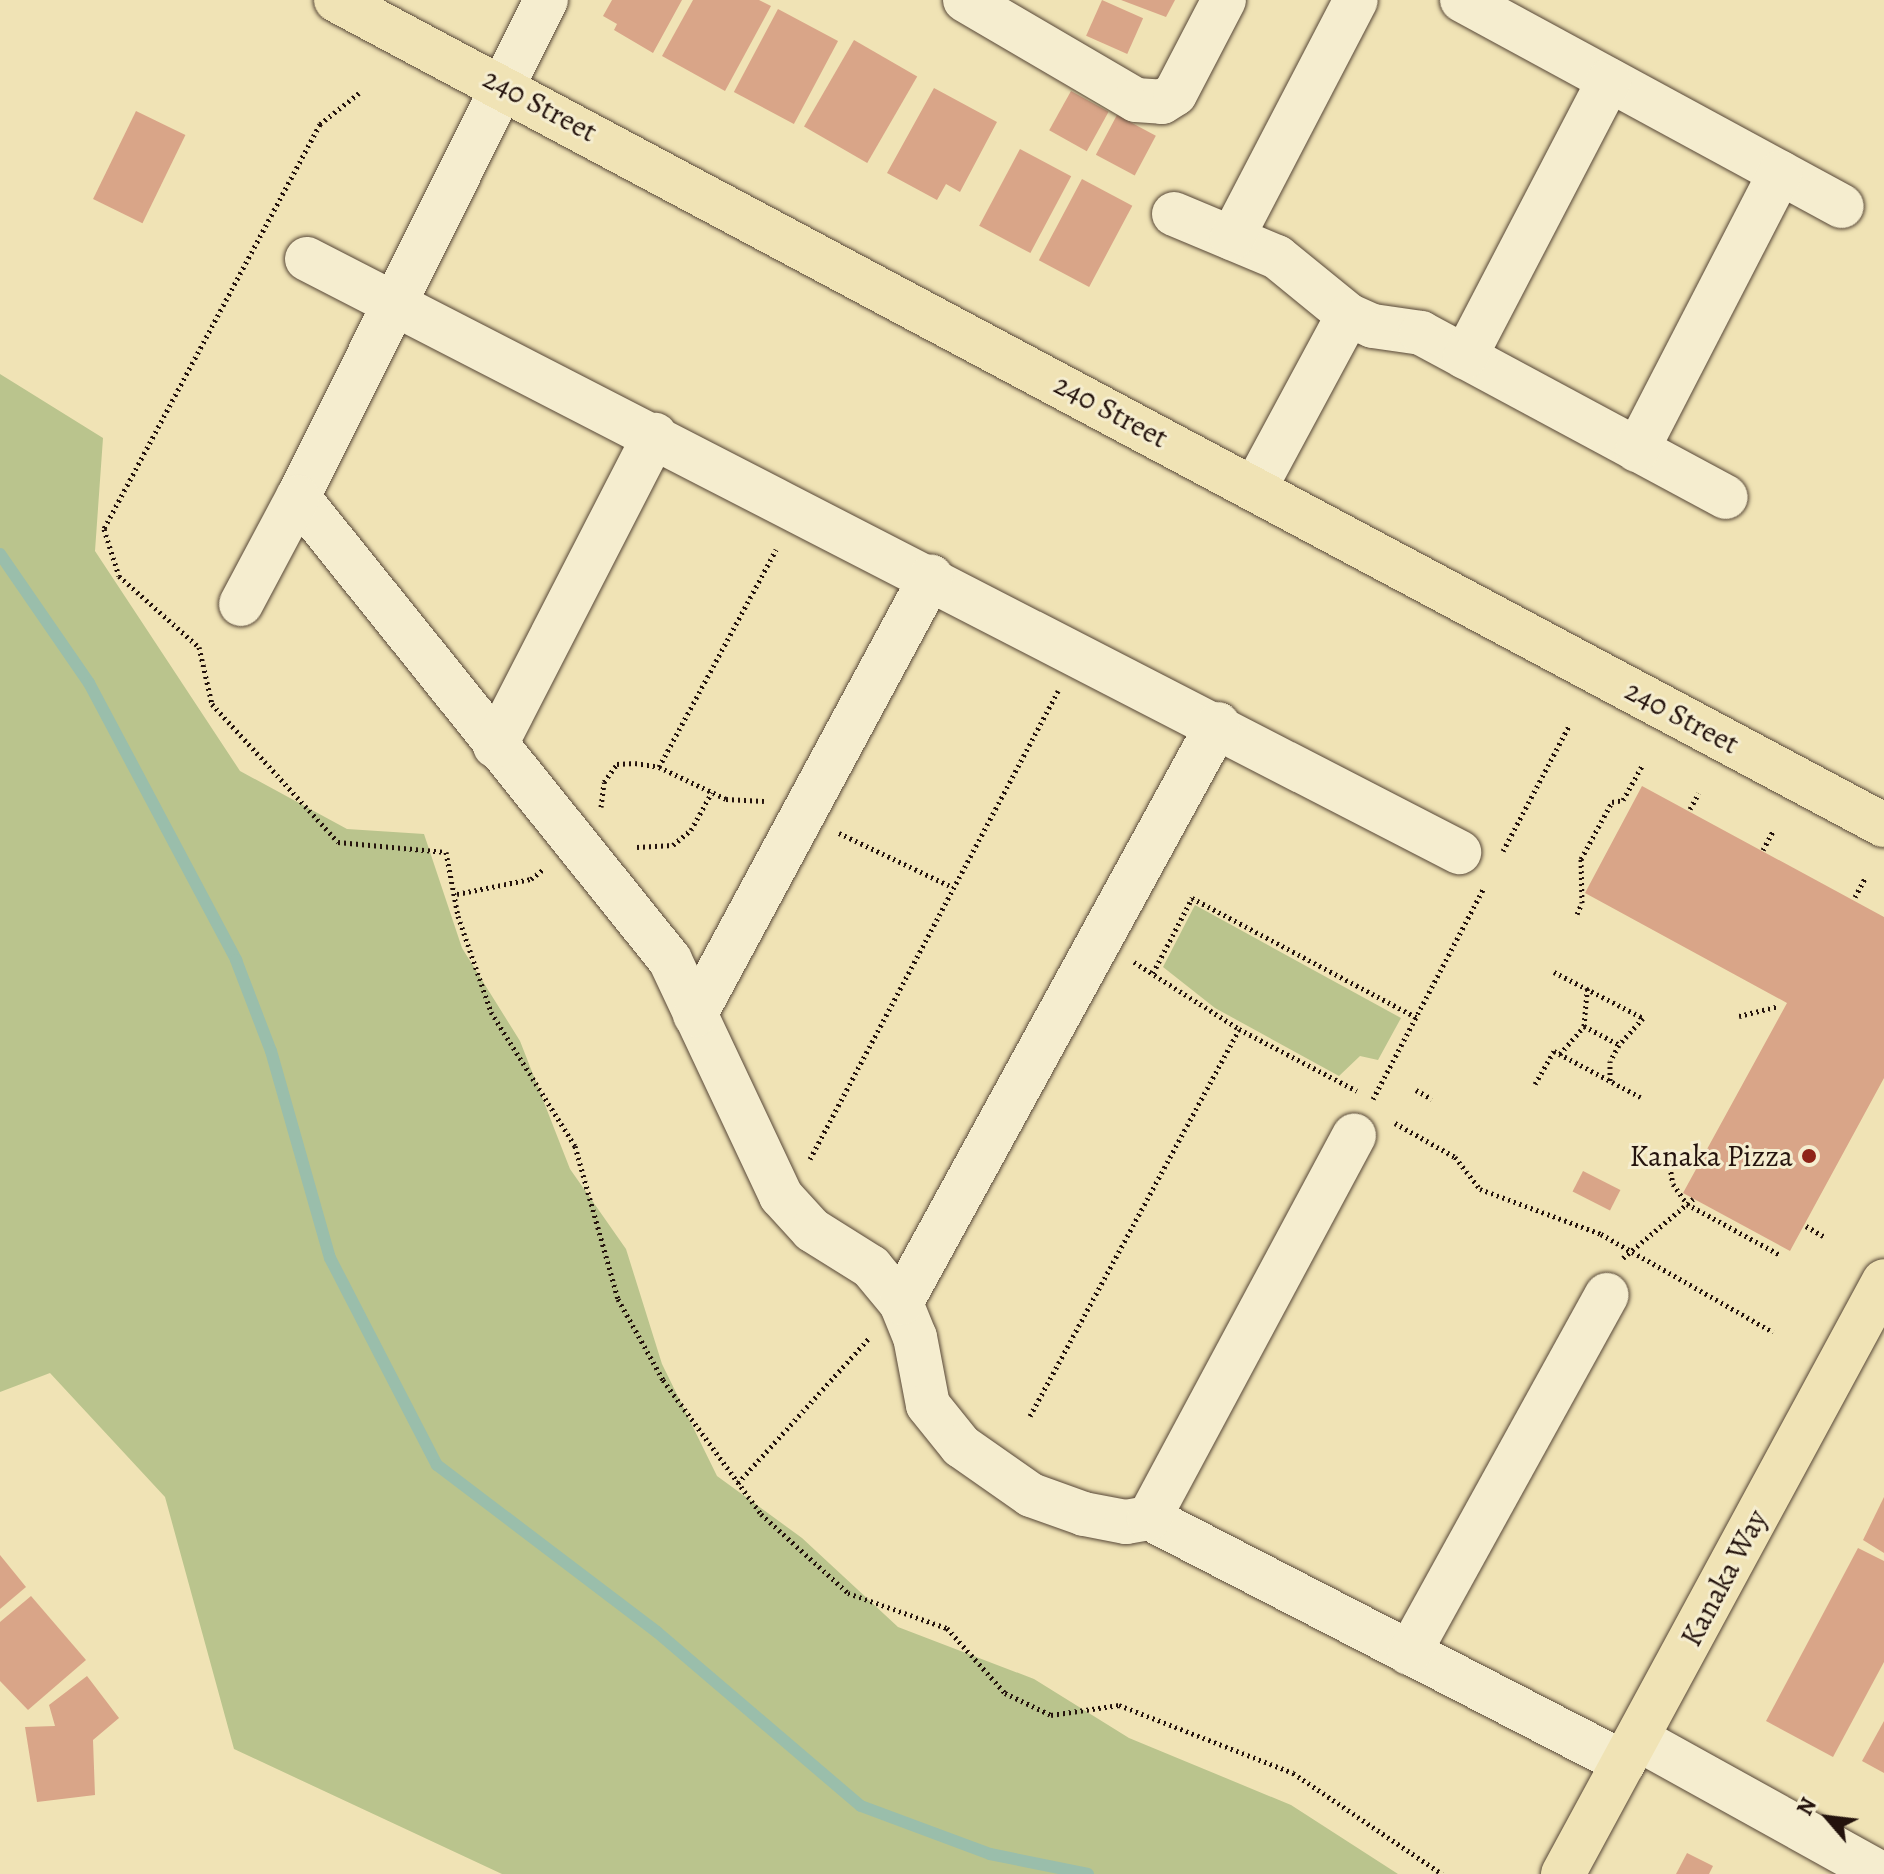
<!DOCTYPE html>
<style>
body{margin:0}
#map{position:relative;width:1884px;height:1874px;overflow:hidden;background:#f0e3b5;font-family:Alegreya,serif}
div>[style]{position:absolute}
.green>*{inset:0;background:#bac48d}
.stream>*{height:12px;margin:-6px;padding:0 6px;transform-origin:6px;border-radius:6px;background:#9abeab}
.building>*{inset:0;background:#d9a588;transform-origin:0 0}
.path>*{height:5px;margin-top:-2.5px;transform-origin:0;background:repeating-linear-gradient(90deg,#24130d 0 2px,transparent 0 6px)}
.roads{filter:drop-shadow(0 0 2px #574737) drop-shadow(0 0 2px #574737)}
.minor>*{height:44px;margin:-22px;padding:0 22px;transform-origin:22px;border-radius:22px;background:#f5edcf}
.major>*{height:44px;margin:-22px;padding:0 22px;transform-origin:22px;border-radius:22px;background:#f0e3b5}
.dots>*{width:22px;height:22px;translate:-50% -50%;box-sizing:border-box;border:4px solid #f5edcf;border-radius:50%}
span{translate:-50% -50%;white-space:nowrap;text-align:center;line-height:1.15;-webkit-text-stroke:6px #f5edcf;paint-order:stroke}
.street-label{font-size:30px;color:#24130d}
.poi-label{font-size:30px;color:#24130d}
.right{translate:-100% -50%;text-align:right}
.north{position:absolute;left:1788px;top:1778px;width:80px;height:80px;-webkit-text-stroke:6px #f5edcf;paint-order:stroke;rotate:298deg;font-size:22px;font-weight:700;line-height:32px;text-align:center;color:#24130d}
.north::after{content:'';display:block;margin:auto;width:28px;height:36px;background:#24130d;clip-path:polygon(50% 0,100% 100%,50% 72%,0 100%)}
</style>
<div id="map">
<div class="green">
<i style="clip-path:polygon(0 374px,103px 438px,95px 551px,240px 771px,347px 829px,424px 834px,462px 948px,520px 1041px,570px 1169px,626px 1249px,662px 1364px,717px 1476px,802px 1538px,898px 1627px,1034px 1679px,1129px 1738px,1291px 1805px,1398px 1874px,502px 1874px,234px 1749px,165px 1497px,50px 1373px,0 1392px)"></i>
<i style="clip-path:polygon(1195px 905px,1401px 1018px,1378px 1060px,1360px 1056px,1339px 1076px,1215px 1008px,1163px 967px)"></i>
</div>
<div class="stream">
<i style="left:0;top:554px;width:157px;rotate:55.4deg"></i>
<i style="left:89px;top:683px;width:314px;rotate:62deg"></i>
<i style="left:236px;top:960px;width:97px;rotate:69deg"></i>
<i style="left:271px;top:1051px;width:215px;rotate:74.1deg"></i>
<i style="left:330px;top:1258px;width:233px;rotate:62.7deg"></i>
<i style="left:437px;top:1465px;width:276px;rotate:37.2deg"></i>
<i style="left:657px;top:1632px;width:268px;rotate:40.5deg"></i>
<i style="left:861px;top:1806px;width:138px;rotate:20.4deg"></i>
<i style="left:990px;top:1854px;width:100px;rotate:11.5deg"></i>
</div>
<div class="building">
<i style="clip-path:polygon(612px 0,682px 0,653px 53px,614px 30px,617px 24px,603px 16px)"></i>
<i style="clip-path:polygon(693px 0,759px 0,771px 6px,725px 91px,662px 56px)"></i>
<i style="left:1102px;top:0;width:45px;height:39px;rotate:24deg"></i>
<i style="clip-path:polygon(1121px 0,1175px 0,1166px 17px)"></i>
<i style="left:778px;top:9px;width:68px;height:94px;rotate:28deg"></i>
<i style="left:854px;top:40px;width:73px;height:100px;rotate:30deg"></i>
<i style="clip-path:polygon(934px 88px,997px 122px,960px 192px,946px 184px,937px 200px,887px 173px)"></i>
<i style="left:1071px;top:91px;width:43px;height:45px;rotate:29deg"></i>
<i style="left:136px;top:111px;width:55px;height:98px;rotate:26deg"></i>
<i style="left:1117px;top:115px;width:44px;height:45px;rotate:28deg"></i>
<i style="left:1020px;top:149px;width:58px;height:87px;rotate:28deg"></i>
<i style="left:1082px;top:179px;width:57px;height:92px;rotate:28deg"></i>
<i style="clip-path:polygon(1642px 786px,1884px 917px,1884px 1078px,1790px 1251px,1683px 1193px,1787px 1003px,1585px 893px)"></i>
<i style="left:1583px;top:1171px;width:42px;height:23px;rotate:27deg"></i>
<i style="clip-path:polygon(1884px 1497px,1884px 1553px,1863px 1540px)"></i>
<i style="clip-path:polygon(1858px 1548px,1884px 1561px,1884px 1662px,1833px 1757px,1766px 1721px)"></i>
<i style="clip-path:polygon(0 1555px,26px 1587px,0 1609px)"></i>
<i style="clip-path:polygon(31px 1596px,86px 1660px,28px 1710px,0 1681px,0 1622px)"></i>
<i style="clip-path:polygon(87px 1676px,119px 1718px,93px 1740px,95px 1795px,37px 1802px,25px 1727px,55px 1726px,49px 1705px)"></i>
<i style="clip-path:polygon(1884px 1721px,1884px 1773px,1862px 1761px)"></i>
<i style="clip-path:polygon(1687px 1853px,1713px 1866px,1709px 1874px,1676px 1874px)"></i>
</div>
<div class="path">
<i style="left:359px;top:93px;width:50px;rotate:141.5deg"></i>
<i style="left:320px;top:124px;width:459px;rotate:118.1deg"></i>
<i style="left:104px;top:529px;width:49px;rotate:72.3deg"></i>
<i style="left:119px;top:576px;width:107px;rotate:41.6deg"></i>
<i style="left:199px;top:647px;width:58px;rotate:77.2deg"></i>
<i style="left:212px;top:704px;width:187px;rotate:47.6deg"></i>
<i style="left:338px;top:842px;width:108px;rotate:5.3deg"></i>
<i style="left:446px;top:852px;width:65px;rotate:79.4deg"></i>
<i style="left:458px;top:916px;width:102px;rotate:71deg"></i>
<i style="left:491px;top:1012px;width:158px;rotate:57.9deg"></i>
<i style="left:575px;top:1146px;width:159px;rotate:74.3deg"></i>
<i style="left:618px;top:1299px;width:93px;rotate:60.9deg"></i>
<i style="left:663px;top:1380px;width:166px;rotate:53.8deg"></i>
<i style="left:761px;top:1514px;width:118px;rotate:42.2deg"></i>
<i style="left:848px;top:1593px;width:105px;rotate:19.5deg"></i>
<i style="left:947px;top:1628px;width:87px;rotate:48.3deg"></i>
<i style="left:1005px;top:1693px;width:51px;rotate:25.6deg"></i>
<i style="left:1051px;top:1715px;width:69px;rotate:-8.4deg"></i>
<i style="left:1119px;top:1705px;width:187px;rotate:21.3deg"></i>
<i style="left:1293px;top:1773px;width:180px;rotate:34.1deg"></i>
<i style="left:659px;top:767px;width:247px;rotate:-61.7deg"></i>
<i style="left:601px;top:807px;width:25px;rotate:-83deg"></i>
<i style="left:604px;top:782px;width:22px;rotate:-54deg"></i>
<i style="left:617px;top:764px;width:18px;rotate:-3deg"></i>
<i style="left:635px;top:763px;width:24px;rotate:9deg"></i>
<i style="left:659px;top:767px;width:74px;rotate:25.5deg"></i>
<i style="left:726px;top:799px;width:38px;rotate:3deg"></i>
<i style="left:1690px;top:809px;width:18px;rotate:-61deg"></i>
<i style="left:839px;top:833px;width:125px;rotate:25.5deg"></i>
<i style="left:637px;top:847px;width:36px;rotate:-3deg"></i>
<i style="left:673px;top:845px;width:23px;rotate:-40deg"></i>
<i style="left:691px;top:830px;width:43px;rotate:-61.1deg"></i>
<i style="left:1763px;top:850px;width:21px;rotate:-62deg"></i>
<i style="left:1503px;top:851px;width:141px;rotate:-62.2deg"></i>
<i style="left:457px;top:894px;width:76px;rotate:-11.5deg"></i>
<i style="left:531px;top:879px;width:16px;rotate:-38deg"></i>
<i style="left:1855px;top:897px;width:21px;rotate:-62deg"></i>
<i style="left:1577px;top:914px;width:12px;rotate:-66deg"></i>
<i style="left:1582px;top:903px;width:44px;rotate:-91.3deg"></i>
<i style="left:1581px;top:859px;width:65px;rotate:-61.5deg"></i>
<i style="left:1612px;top:802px;width:11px;rotate:-10deg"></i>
<i style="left:1623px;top:800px;width:41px;rotate:-60.9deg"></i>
<i style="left:1134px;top:962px;width:125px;rotate:32.5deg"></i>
<i style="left:1239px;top:1029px;width:133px;rotate:27.7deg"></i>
<i style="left:1554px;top:972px;width:100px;rotate:27.3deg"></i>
<i style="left:1643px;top:1018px;width:36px;rotate:132deg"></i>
<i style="left:1153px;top:973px;width:85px;rotate:-62.5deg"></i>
<i style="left:1192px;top:898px;width:254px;rotate:28deg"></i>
<i style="left:1739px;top:1016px;width:41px;rotate:-14deg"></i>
<i style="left:1584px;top:1026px;width:38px;rotate:-85deg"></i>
<i style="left:1560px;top:1054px;width:37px;rotate:-49deg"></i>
<i style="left:1584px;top:1026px;width:40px;rotate:28deg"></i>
<i style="left:1619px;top:1045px;width:18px;rotate:119deg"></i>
<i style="left:1610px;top:1061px;width:20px;rotate:90deg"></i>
<i style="left:1535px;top:1084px;width:38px;rotate:-60deg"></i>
<i style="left:1554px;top:1051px;width:98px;rotate:28.1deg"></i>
<i style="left:1416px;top:1090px;width:18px;rotate:29deg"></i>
<i style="left:1373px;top:1099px;width:238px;rotate:-62.3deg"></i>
<i style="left:1395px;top:1123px;width:69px;rotate:29.5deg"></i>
<i style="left:1455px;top:1157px;width:41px;rotate:52deg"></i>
<i style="left:1480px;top:1189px;width:129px;rotate:20.4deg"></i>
<i style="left:1601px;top:1234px;width:198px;rotate:29.7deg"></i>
<i style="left:810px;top:1159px;width:530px;rotate:-62.08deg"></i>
<i style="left:1669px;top:1160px;width:24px;rotate:81deg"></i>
<i style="left:1673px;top:1184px;width:24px;rotate:55deg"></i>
<i style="left:1687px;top:1204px;width:106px;rotate:28.7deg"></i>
<i style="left:1806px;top:1226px;width:20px;rotate:30deg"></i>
<i style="left:1623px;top:1258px;width:92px;rotate:-40.1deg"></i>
<i style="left:1030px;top:1416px;width:439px;rotate:-61.6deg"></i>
<i style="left:738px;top:1483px;width:195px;rotate:-47.9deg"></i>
</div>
<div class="roads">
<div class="minor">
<i style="left:546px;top:0;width:555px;rotate:116.52deg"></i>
<i style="left:298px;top:497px;width:594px;rotate:51.22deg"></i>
<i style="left:670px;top:960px;width:261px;rotate:64.8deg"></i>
<i style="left:781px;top:1196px;width:46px;rotate:47.6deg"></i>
<i style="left:812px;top:1230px;width:70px;rotate:32.1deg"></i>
<i style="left:871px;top:1267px;width:47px;rotate:50.2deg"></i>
<i style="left:901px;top:1303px;width:37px;rotate:68deg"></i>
<i style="left:915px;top:1337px;width:69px;rotate:79.2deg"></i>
<i style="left:928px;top:1405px;width:53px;rotate:51.2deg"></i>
<i style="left:961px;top:1446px;width:85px;rotate:35deg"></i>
<i style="left:1031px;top:1495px;width:56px;rotate:19.7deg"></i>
<i style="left:1084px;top:1514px;width:43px;rotate:10.8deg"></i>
<i style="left:1126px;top:1522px;width:23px;rotate:-10deg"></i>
<i style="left:1149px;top:1518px;width:534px;rotate:27.28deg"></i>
<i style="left:965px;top:0;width:198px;rotate:30.3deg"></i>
<i style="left:1136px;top:100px;width:26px;rotate:4deg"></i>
<i style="left:1162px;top:102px;width:15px;rotate:-32deg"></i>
<i style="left:1175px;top:94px;width:106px;rotate:-62.5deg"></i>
<i style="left:1462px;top:0;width:432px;rotate:28.5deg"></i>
<i style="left:1174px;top:214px;width:112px;rotate:22.7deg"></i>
<i style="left:1277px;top:257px;width:92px;rotate:39.2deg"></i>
<i style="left:1348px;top:315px;width:27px;rotate:24deg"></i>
<i style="left:1373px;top:326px;width:49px;rotate:8.3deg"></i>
<i style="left:1421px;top:333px;width:346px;rotate:28.3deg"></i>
<i style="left:1232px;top:238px;width:268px;rotate:-62.5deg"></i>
<i style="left:307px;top:259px;width:1296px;rotate:27.24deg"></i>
<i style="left:1465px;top:357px;width:312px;rotate:-62.5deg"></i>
<i style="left:1637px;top:450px;width:312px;rotate:-62.7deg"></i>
<i style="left:1255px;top:488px;width:196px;rotate:-61.7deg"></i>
<i style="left:241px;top:604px;width:121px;rotate:-62deg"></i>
<i style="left:495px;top:746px;width:350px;rotate:-62.8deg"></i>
<i style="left:695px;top:1015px;width:498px;rotate:-61.7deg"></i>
<i style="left:901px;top:1303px;width:660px;rotate:-61.3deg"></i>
<i style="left:1149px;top:1518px;width:434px;rotate:-61.8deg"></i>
<i style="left:1409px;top:1653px;width:409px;rotate:-61.1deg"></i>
<i style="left:1638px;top:1739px;width:279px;rotate:29deg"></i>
</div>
<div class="major">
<i style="left:336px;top:0;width:1754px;rotate:28.06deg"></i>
<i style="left:1563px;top:1874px;width:674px;rotate:-61.57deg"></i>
</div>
</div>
<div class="dots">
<i style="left:1809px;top:1156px;background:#8f2418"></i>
</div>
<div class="street-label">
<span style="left:540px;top:105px;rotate:28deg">240 Street</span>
<span style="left:1111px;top:411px;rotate:28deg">240 Street</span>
<span style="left:1682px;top:717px;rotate:28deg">240 Street</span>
<span style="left:1724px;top:1578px;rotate:-62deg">Kanaka Way</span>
</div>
<div class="poi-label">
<span class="right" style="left:1793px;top:1156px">Kanaka Pizza</span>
</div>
<div class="north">N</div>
</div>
